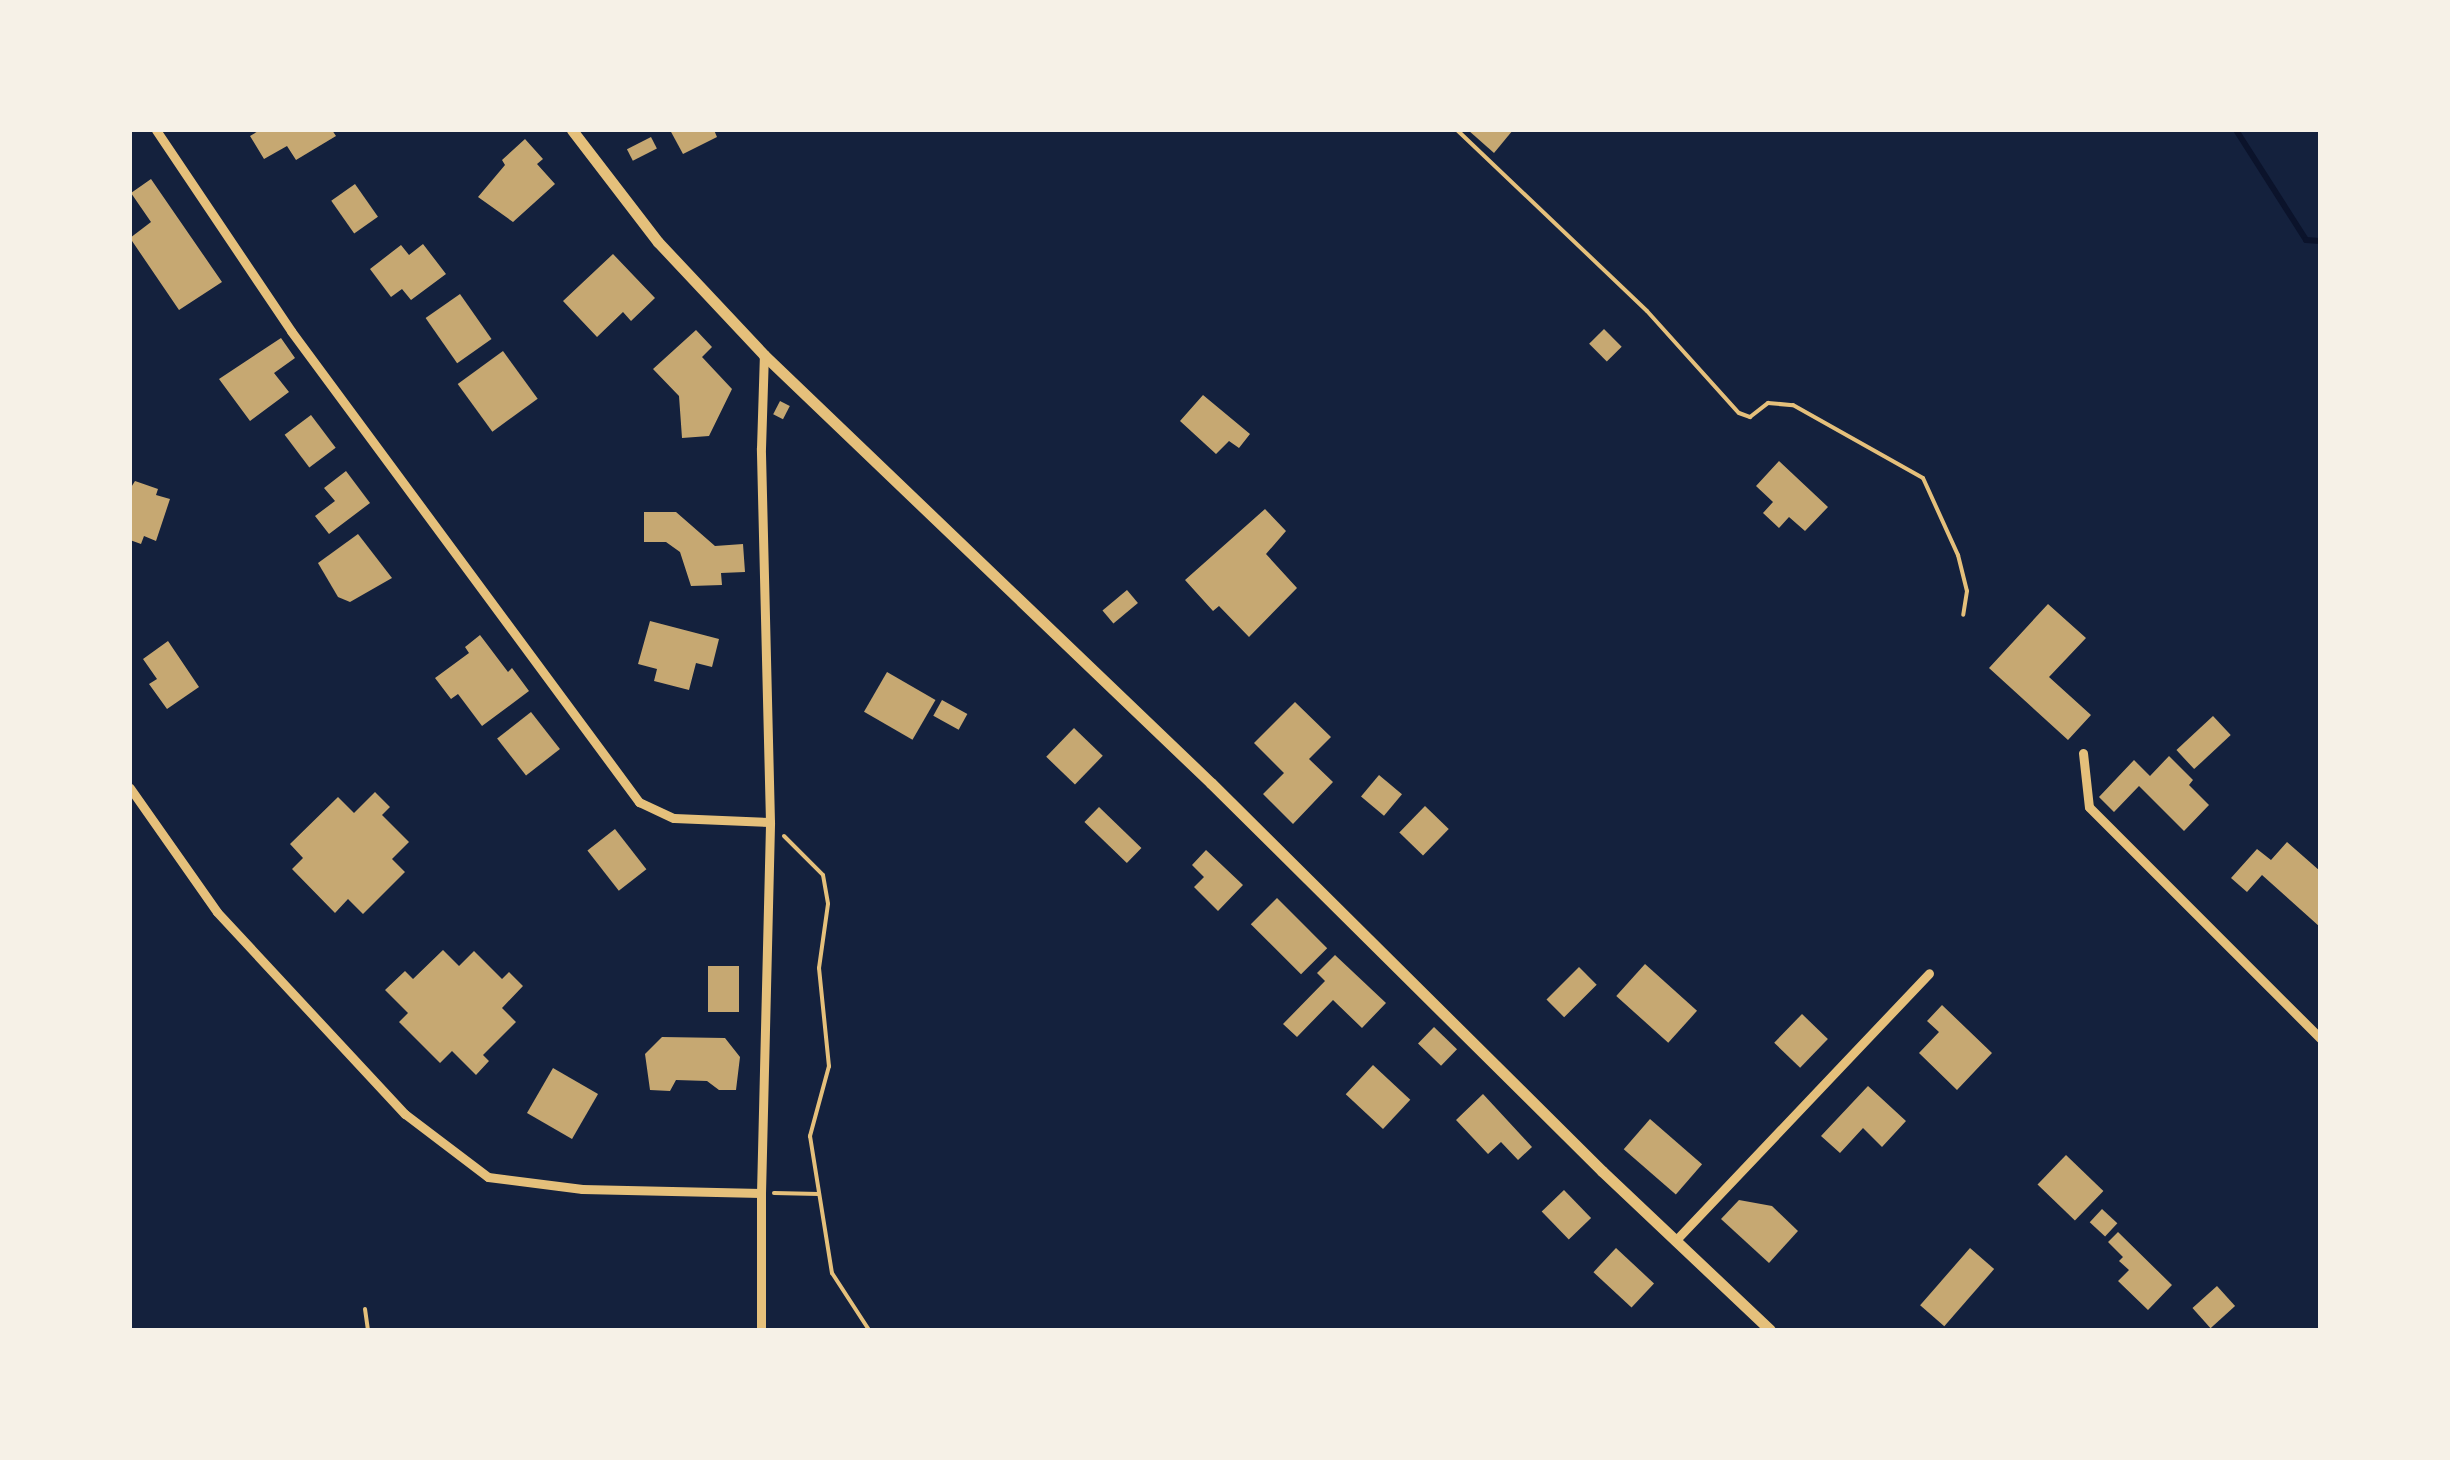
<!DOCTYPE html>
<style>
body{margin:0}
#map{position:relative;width:2450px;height:1460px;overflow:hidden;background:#14213d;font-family:"Varela Round",sans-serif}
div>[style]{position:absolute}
.stream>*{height:6px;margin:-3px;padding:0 3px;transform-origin:3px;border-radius:3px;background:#0b132b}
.building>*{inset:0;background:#c6a872;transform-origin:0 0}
.path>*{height:4px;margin:-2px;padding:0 2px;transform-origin:2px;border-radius:2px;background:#e5c07b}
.minor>*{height:9px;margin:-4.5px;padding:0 4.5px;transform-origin:4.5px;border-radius:4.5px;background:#e5c07b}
.tertiary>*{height:11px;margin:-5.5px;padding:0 5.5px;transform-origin:5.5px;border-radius:5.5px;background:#e5c07b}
span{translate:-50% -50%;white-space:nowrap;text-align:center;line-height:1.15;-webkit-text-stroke:9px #f6f1e7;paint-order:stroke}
.frame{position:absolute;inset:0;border:132px solid #f6f1e7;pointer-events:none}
</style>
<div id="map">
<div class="stream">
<i style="left:2236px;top:130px;width:130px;rotate:57.5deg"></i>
<i style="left:2306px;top:240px;width:14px;rotate:4deg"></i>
</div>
<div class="building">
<i style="clip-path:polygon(260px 130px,332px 130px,336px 136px,296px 160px,287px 146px,264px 159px,250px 136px)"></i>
<i style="clip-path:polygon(670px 130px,714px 130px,717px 137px,683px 154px)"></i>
<i style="clip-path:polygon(1468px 130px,1513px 130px,1494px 153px)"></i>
<i style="left:651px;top:137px;width:13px;height:27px;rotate:63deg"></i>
<i style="clip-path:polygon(525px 139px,543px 159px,537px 164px,555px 184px,513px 222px,478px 197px,505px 165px,502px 160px)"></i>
<i style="clip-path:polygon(151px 179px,222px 282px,179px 310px,130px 238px,151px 222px,131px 193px)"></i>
<i style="left:355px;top:184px;width:40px;height:29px;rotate:55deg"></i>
<i style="clip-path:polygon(423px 244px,446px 274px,411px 300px,402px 289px,391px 297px,370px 269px,401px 245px,409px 255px)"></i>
<i style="clip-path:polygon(613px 254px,655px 298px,631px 321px,623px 312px,597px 337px,563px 301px)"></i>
<i style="left:460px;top:294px;width:55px;height:42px;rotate:55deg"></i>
<i style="left:1604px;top:329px;width:25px;height:21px;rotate:45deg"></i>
<i style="clip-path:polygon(696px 330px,712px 347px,702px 357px,732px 389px,709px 436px,682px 438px,679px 396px,653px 369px)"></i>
<i style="clip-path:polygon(281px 338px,295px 358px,274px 373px,289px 392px,250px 421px,219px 379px)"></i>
<i style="left:503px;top:351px;width:59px;height:56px;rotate:54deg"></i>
<i style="clip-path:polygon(1203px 395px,1250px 434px,1239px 448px,1229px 441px,1216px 454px,1180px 421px)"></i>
<i style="left:780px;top:401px;width:11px;height:15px;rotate:27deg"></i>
<i style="left:311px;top:415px;width:41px;height:33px;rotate:53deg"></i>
<i style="clip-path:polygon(1779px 461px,1828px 507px,1805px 531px,1789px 517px,1779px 528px,1763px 513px,1773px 502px,1756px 486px)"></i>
<i style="clip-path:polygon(346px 471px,370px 503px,329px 534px,315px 516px,335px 501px,324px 488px)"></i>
<i style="clip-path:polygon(135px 481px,158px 489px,156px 495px,170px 499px,156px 541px,144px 536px,141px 544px,130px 540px,130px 489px)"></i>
<i style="clip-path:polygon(1265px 509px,1286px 531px,1266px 554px,1297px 588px,1249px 637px,1219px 606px,1213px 611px,1185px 580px)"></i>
<i style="clip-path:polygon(644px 512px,676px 512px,715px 546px,743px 544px,745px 572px,721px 573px,722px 585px,691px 586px,680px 552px,666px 542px,644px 542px)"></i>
<i style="clip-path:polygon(358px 534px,392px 578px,350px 602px,338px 597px,318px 563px)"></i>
<i style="left:1127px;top:590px;width:17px;height:32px;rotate:50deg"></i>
<i style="clip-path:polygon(2048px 604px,2086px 638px,2049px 677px,2091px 715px,2068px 740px,1989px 668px)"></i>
<i style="clip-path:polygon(650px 621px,719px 639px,712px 667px,696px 663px,689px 690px,654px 681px,657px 669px,638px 664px)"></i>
<i style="clip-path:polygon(480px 635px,508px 672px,512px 668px,529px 691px,482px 726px,458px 694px,451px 699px,435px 678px,469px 653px,465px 647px)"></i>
<i style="clip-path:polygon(168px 641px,199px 687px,167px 709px,149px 684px,157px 679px,143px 659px)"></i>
<i style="left:887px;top:672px;width:56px;height:46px;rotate:30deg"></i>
<i style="left:942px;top:700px;width:29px;height:18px;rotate:29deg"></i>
<i style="clip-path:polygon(1295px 702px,1331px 737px,1309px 759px,1333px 782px,1293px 824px,1263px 794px,1284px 773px,1254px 743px)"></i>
<i style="left:531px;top:712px;width:47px;height:43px;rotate:52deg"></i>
<i style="left:2213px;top:716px;width:26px;height:50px;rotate:47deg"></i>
<i style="left:1074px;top:728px;width:40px;height:40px;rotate:44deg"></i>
<i style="clip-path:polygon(2169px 756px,2193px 780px,2189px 785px,2209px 805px,2184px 831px,2139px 786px,2114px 812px,2099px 797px,2134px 760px,2150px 776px)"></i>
<i style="left:1379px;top:775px;width:30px;height:28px;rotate:40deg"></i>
<i style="clip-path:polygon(375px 792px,390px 807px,382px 815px,409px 842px,392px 859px,405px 872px,363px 914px,348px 899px,335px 913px,292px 869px,303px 858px,290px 844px,338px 797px,354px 813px)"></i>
<i style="left:1425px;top:806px;width:33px;height:37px;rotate:44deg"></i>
<i style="left:1099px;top:807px;width:59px;height:21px;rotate:44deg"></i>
<i style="left:615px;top:829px;width:51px;height:35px;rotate:52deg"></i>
<i style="clip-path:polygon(2287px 842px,2320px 871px,2320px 927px,2262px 875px,2247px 892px,2231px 878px,2257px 849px,2271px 860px)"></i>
<i style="clip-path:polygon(1206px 850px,1243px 885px,1218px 911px,1194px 887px,1204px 877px,1192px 865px)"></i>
<i style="left:1277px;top:898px;width:71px;height:37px;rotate:45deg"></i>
<i style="clip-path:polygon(443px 950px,459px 966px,474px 951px,502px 979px,509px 972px,523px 986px,502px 1008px,516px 1022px,483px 1055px,489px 1061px,476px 1075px,452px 1051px,440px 1063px,399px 1022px,408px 1013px,385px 990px,405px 971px,413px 979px)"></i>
<i style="clip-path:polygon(1335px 955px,1386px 1003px,1362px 1028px,1333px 1000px,1297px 1037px,1283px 1024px,1325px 981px,1317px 973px)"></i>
<i style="left:1645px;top:964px;width:70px;height:43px;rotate:42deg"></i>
<i style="left:708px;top:966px;width:31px;height:46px"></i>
<i style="left:1579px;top:967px;width:25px;height:46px;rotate:45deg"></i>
<i style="clip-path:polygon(1942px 1005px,1992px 1053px,1957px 1090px,1919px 1053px,1939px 1032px,1927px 1021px)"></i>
<i style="left:1802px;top:1014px;width:36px;height:40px;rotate:44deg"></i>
<i style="left:1434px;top:1027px;width:32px;height:23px;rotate:44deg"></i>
<i style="clip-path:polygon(662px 1037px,725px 1038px,740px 1057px,736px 1090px,719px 1090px,707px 1081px,676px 1080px,670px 1091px,650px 1090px,645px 1054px)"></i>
<i style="left:1373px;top:1065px;width:51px;height:40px;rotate:43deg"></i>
<i style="left:553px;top:1068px;width:52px;height:52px;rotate:30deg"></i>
<i style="clip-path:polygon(1868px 1086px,1906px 1121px,1882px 1147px,1863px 1128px,1840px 1153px,1821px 1136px)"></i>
<i style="clip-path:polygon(1483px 1094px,1532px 1147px,1518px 1160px,1501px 1142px,1488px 1154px,1456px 1120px)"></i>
<i style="left:1650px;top:1119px;width:69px;height:40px;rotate:41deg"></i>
<i style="left:2066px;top:1155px;width:52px;height:41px;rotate:44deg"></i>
<i style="left:1564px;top:1190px;width:39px;height:31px;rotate:46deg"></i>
<i style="clip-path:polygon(1739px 1200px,1772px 1206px,1798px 1231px,1769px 1263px,1721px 1219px)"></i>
<i style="left:2102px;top:1209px;width:21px;height:18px;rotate:43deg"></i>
<i style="clip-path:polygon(2118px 1232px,2172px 1285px,2148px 1310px,2118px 1281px,2129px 1270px,2119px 1261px,2123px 1257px,2108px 1242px)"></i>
<i style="left:1616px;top:1248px;width:52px;height:33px;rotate:43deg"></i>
<i style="left:1970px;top:1248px;width:32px;height:76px;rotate:41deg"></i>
<i style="left:2217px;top:1286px;width:27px;height:33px;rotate:48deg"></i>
</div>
<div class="path">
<i style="left:1457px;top:130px;width:262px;rotate:43.6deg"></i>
<i style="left:1647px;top:311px;width:137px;rotate:48deg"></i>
<i style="left:1739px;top:413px;width:12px;rotate:20deg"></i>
<i style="left:1750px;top:417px;width:23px;rotate:-38deg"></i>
<i style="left:1768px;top:403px;width:25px;rotate:5deg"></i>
<i style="left:1793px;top:405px;width:149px;rotate:29.3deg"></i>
<i style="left:1923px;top:478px;width:85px;rotate:65.6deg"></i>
<i style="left:1958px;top:555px;width:37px;rotate:76deg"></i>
<i style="left:1967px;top:591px;width:24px;rotate:99deg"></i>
<i style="left:784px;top:836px;width:55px;rotate:45deg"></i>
<i style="left:823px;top:875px;width:29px;rotate:80deg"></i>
<i style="left:828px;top:904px;width:65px;rotate:98deg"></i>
<i style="left:819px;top:968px;width:99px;rotate:84.2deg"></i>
<i style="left:829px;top:1066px;width:73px;rotate:105.2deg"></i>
<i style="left:810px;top:1136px;width:139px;rotate:80.9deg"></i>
<i style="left:832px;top:1273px;width:68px;rotate:57deg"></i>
<i style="left:774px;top:1193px;width:45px;rotate:1.3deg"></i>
<i style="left:365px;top:1309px;width:21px;rotate:82deg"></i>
</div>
<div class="minor">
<i style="left:156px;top:130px;width:242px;rotate:56.1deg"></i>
<i style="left:291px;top:331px;width:586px;rotate:53.54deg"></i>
<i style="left:639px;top:802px;width:38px;rotate:25deg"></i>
<i style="left:674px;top:818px;width:96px;rotate:2.4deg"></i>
<i style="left:2083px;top:753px;width:54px;rotate:83.7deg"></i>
<i style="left:2089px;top:807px;width:327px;rotate:45deg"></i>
<i style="left:130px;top:788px;width:151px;rotate:54.9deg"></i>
<i style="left:217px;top:912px;width:276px;rotate:47.1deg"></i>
<i style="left:405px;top:1114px;width:104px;rotate:37.2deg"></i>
<i style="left:488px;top:1177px;width:95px;rotate:7.3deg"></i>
<i style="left:582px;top:1189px;width:179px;rotate:1.3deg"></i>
<i style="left:761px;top:1193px;width:371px;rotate:-88.6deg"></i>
<i style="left:770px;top:822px;width:374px;rotate:-91.4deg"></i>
<i style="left:761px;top:448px;width:93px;rotate:-88.2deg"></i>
<i style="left:1675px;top:1241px;width:369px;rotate:-46.5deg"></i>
<i style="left:761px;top:1330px;width:137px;rotate:-90deg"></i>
</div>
<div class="tertiary">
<i style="left:572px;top:130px;width:141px;rotate:52.5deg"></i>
<i style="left:658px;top:242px;width:155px;rotate:46.8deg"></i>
<i style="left:764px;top:355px;width:619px;rotate:43.76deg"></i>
<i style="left:1211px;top:783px;width:551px;rotate:44.78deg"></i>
<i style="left:1602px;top:1171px;width:231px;rotate:43.4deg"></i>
</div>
<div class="frame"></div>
</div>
